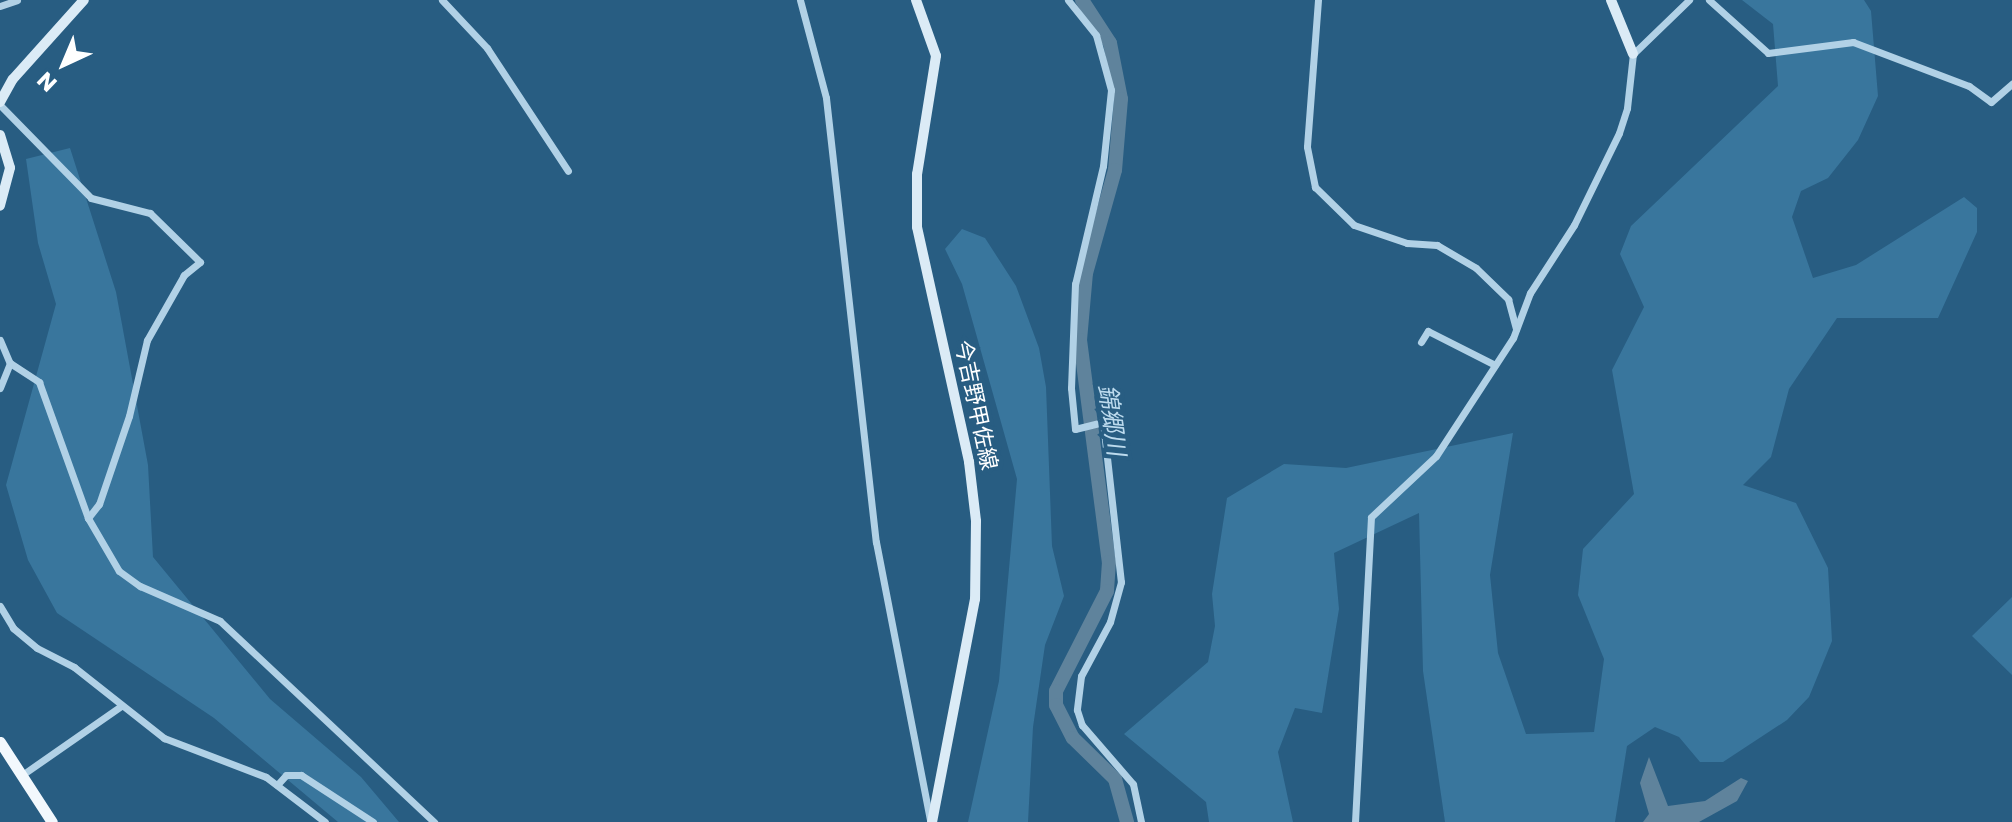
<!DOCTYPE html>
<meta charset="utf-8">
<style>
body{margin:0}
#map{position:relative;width:2012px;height:822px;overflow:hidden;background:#285d82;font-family:Poppins,"Noto Sans JP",sans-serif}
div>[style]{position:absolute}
.green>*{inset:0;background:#39769d}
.water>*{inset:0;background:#5f839c}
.river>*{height:14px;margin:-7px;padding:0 7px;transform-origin:7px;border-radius:7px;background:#5f839c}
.street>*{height:7px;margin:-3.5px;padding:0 3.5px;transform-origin:3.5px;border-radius:3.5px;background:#b1d1e6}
.secondary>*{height:10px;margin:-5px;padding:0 5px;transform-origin:5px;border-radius:5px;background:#dbebf6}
.primary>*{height:11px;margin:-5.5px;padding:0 5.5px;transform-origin:5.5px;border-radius:5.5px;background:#f2f8fd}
span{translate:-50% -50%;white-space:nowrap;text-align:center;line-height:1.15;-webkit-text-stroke:8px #285d82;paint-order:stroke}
.street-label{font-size:22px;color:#fff}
.water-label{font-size:24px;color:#bddbee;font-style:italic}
.north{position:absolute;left:24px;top:24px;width:80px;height:80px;-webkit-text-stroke:6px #285d82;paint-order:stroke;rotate:224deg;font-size:22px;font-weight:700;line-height:32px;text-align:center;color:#fff}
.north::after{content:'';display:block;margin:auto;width:28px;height:36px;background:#fff;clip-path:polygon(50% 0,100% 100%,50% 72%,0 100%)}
</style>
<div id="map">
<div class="green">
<i style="clip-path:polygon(1742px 0,1864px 0,1871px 11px,1878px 96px,1858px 140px,1828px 178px,1801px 191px,1792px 217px,1813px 278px,1856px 265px,1964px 197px,1977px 208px,1977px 232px,1938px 318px,1837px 318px,1789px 389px,1771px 457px,1743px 485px,1796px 503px,1828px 568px,1832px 641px,1809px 697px,1787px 720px,1723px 762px,1700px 762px,1679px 737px,1655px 727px,1627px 746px,1615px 822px,1445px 822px,1423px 671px,1419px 513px,1334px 553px,1339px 609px,1322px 713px,1295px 708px,1278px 752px,1293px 822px,1209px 822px,1206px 802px,1124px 734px,1208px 662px,1215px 626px,1212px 594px,1227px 498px,1284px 464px,1346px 468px,1513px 433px,1490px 575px,1498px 653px,1526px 734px,1594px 732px,1604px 659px,1578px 595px,1583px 549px,1634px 494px,1612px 370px,1644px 307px,1620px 254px,1631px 226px,1778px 86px,1773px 24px)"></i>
<i style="clip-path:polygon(70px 148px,116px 292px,148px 465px,153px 557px,270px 699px,361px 777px,399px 822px,338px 822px,214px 718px,57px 613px,28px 560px,6px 485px,56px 304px,38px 243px,26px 159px)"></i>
<i style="clip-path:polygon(962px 229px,985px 238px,1016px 286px,1039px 348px,1046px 387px,1052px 546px,1064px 596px,1045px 645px,1033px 727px,1028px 822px,968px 822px,999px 681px,1017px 479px,962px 284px,945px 249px)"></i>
<i style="clip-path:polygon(2012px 597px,2012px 675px,1972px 636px)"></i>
</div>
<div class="water">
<i style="clip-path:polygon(1649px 757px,1668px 806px,1705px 801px,1741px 778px,1748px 781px,1737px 801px,1699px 822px,1643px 822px,1649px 814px,1640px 783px)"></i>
</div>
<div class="river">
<i style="left:1082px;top:0;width:51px;rotate:56.9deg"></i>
<i style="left:1110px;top:43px;width:57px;rotate:78.9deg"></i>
<i style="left:1121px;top:99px;width:71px;rotate:94.8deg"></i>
<i style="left:1115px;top:170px;width:107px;rotate:105.7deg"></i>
<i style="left:1086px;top:273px;width:67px;rotate:95.1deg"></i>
<i style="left:1080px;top:340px;width:224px;rotate:82.6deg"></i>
<i style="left:1109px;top:562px;width:29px;rotate:94deg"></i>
<i style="left:1107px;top:591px;width:112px;rotate:117deg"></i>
<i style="left:1056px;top:691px;width:14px;rotate:90deg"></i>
<i style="left:1056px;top:705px;width:37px;rotate:63deg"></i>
<i style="left:1073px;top:738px;width:59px;rotate:44.3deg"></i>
<i style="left:1115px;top:779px;width:45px;rotate:74.4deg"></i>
</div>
<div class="street">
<i style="left:442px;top:0;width:66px;rotate:46.8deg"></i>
<i style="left:487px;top:48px;width:147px;rotate:56.6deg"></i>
<i style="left:800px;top:0;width:101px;rotate:75.1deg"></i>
<i style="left:826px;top:98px;width:447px;rotate:83.6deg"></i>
<i style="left:876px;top:542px;width:283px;rotate:79deg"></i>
<i style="left:1068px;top:0;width:45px;rotate:51.3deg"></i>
<i style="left:1096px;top:35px;width:57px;rotate:74.7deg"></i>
<i style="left:1111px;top:90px;width:76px;rotate:96deg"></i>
<i style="left:1103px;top:166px;width:121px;rotate:103.3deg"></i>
<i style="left:1075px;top:284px;width:104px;rotate:92.2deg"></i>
<i style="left:1071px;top:388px;width:41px;rotate:84.4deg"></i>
<i style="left:1075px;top:429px;width:29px;rotate:-14deg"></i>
<i style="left:1103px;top:422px;width:161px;rotate:83.6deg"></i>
<i style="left:1121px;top:582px;width:41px;rotate:105.4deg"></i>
<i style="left:1110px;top:622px;width:61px;rotate:118.2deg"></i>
<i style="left:1081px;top:676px;width:34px;rotate:97deg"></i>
<i style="left:1077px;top:710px;width:16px;rotate:72deg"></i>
<i style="left:1082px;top:725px;width:78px;rotate:49.2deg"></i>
<i style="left:1133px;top:784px;width:39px;rotate:78deg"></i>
<i style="left:1318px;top:0;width:147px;rotate:94.3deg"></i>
<i style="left:1307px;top:147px;width:41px;rotate:78.7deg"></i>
<i style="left:1315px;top:187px;width:54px;rotate:44.3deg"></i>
<i style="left:1354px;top:225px;width:56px;rotate:18.8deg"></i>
<i style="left:1407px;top:243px;width:30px;rotate:4deg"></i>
<i style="left:1437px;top:245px;width:45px;rotate:30.5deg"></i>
<i style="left:1476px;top:268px;width:45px;rotate:44.1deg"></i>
<i style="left:1508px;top:299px;width:31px;rotate:75deg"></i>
<i style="left:1709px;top:0;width:79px;rotate:41.9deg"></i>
<i style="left:1768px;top:53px;width:86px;rotate:-7.4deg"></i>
<i style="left:1853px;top:42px;width:124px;rotate:20.8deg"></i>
<i style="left:1969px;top:86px;width:27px;rotate:36deg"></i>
<i style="left:1991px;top:102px;width:28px;rotate:-41deg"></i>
<i style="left:0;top:6px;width:18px;rotate:-19deg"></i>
<i style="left:0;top:105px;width:130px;rotate:45.6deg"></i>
<i style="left:91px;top:198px;width:61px;rotate:14.3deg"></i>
<i style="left:150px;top:213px;width:70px;rotate:44.4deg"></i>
<i style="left:200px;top:262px;width:21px;rotate:141deg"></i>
<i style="left:184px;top:275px;width:75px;rotate:119.6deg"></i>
<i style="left:147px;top:340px;width:78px;rotate:103.3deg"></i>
<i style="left:129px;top:416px;width:93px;rotate:108.8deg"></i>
<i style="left:99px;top:504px;width:18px;rotate:128deg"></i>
<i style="left:0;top:340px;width:25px;rotate:67deg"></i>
<i style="left:10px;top:363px;width:27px;rotate:112deg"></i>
<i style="left:1421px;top:342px;width:13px;rotate:-58deg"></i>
<i style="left:1428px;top:331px;width:75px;rotate:26.9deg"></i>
<i style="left:10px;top:363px;width:35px;rotate:33deg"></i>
<i style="left:39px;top:382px;width:145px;rotate:70.2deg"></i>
<i style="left:88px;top:518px;width:61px;rotate:59.7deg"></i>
<i style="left:119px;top:571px;width:26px;rotate:36deg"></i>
<i style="left:140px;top:586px;width:87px;rotate:23.6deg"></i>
<i style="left:220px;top:621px;width:294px;rotate:43.2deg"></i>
<i style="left:0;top:606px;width:26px;rotate:59deg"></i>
<i style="left:13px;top:628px;width:31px;rotate:40deg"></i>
<i style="left:37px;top:648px;width:42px;rotate:27.2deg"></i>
<i style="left:74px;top:667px;width:115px;rotate:38.3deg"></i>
<i style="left:164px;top:738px;width:109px;rotate:20.9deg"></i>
<i style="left:266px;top:777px;width:74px;rotate:37.3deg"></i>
<i style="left:22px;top:775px;width:121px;rotate:-34.9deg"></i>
<i style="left:277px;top:785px;width:13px;rotate:-48deg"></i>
<i style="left:286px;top:775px;width:15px"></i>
<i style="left:301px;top:775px;width:86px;rotate:33.1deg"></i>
<i style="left:1355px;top:822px;width:305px;rotate:-87deg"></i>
<i style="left:1371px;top:517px;width:89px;rotate:-43.2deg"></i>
<i style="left:1436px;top:456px;width:141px;rotate:-56.9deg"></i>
<i style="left:1513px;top:338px;width:48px;rotate:-69.3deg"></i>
<i style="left:1530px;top:293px;width:81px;rotate:-57.1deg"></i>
<i style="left:1574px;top:225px;width:102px;rotate:-63.9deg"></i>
<i style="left:1619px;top:133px;width:26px;rotate:-72deg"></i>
<i style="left:1627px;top:108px;width:54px;rotate:-83.7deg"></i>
<i style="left:1633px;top:54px;width:78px;rotate:-44deg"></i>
</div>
<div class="secondary">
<i style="left:916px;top:0;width:59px;rotate:70.3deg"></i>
<i style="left:936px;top:56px;width:120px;rotate:99.1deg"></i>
<i style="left:917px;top:174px;width:53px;rotate:90deg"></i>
<i style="left:917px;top:227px;width:241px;rotate:77.5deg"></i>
<i style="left:969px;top:462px;width:59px;rotate:83.2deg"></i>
<i style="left:976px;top:521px;width:78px;rotate:90.7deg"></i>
<i style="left:975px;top:599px;width:227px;rotate:100.9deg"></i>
<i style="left:1611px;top:0;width:58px;rotate:67.8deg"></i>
<i style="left:0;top:102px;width:26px;rotate:-61deg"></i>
<i style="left:13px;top:79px;width:106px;rotate:-48.1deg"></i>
<i style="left:0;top:135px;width:34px;rotate:73deg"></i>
<i style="left:10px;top:168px;width:39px;rotate:105deg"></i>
</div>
<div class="primary">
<i style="left:0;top:742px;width:95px;rotate:57deg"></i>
</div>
<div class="street-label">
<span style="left:976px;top:405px;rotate:78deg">今吉野甲佐線</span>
</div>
<div class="water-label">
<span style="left:1112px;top:420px;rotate:82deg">錦郷川</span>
</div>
<div class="north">N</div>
</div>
